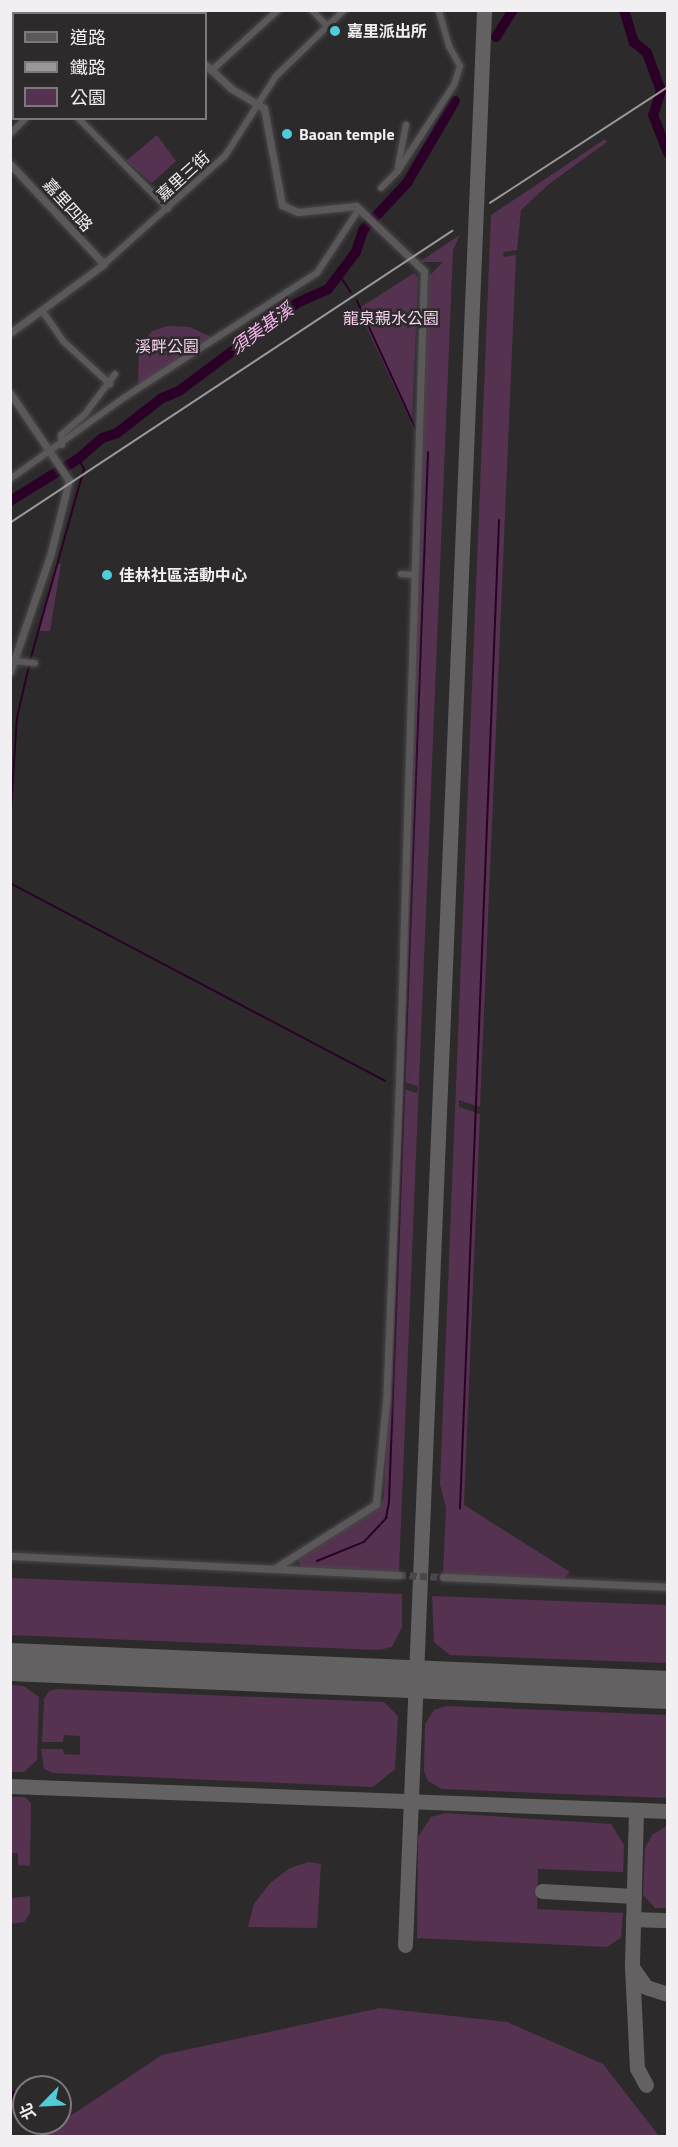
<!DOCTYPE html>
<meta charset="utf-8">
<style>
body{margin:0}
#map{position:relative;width:678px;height:2147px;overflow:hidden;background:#2d2a2c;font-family:"Titillium Web","Noto Sans TC",sans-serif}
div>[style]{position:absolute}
.green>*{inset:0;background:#553250}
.water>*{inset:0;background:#2b0027}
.stream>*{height:1.5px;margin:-0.75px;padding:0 0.75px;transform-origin:0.75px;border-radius:0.75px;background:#2b0027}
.river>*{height:10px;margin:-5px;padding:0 5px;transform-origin:5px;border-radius:5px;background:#2b0027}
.taxiway>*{height:15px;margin:-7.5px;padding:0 7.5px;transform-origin:7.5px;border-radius:7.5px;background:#646163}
.runway>*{height:38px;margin:-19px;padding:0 19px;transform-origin:19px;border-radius:19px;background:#646163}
.tertiary-tunnel>*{height:7px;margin-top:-3.5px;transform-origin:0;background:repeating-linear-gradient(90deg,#4a484a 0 7px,transparent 0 10.5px)}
.roads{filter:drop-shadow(0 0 2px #4a484a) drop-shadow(0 0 2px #4a484a)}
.minor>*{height:6px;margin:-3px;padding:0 3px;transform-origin:3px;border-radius:3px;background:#5b585a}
.tertiary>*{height:7px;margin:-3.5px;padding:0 3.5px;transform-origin:3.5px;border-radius:3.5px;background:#5b585a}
.rail>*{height:1.5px;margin:-0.75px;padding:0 0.75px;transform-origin:0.75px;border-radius:0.75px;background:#9a989a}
.dots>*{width:16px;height:16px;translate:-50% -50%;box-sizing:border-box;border:3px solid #2d2a2c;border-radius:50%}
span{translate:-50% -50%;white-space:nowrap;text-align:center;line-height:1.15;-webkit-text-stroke:5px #2d2a2c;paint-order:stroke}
.poi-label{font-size:16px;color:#f1eff1;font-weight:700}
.left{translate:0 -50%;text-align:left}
.street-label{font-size:16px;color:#f1eff1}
.park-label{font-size:16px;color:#f6d1ef}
.water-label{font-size:18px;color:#fcb4f1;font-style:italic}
.frame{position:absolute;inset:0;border:12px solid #f1eff1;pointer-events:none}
.legend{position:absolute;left:12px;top:12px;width:195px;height:108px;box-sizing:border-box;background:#2d2a2c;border:2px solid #7b797b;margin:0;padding:8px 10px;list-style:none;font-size:18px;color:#f1eff1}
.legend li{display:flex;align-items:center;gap:12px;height:30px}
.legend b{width:30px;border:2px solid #7b797b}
.north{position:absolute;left:12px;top:2075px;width:60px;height:60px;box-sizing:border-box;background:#2d2a2c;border:2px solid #7b797b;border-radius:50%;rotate:246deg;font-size:16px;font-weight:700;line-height:24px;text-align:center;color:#f1eff1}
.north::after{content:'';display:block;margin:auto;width:21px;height:27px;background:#52cbd9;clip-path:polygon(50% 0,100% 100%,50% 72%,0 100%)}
</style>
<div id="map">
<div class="green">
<i style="clip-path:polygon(157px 135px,176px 161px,152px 183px,126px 161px)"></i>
<i style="clip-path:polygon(605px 139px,607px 142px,549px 184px,521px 210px,517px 250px,503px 252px,504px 257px,516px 255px,480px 1107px,459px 1100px,459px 1107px,480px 1114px,464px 1505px,570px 1572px,563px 1579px,443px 1574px,446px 1508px,440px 1484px,491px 215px)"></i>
<i style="clip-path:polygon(460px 235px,453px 250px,399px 1572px,301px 1567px,298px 1559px,380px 1505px,384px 1497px,400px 1088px,417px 1093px,418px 1090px,417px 1086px,401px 1081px,429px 276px,443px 262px,419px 262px)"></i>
<i style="clip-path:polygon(414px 273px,418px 278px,412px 424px,358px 309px)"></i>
<i style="clip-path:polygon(167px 326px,190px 327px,213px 338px,138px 387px,139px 348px,152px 331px)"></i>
<i style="clip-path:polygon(56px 563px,61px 564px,50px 631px,38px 631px)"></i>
<i style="clip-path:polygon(11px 1578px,402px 1594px,402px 1627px,392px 1647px,379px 1650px,11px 1635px)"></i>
<i style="clip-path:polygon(432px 1596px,667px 1605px,667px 1663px,450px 1655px,434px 1642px)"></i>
<i style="clip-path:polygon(11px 1685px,24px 1686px,39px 1697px,37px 1760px,24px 1772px,11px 1772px)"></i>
<i style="clip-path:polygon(58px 1689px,384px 1702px,398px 1716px,395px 1769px,373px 1787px,53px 1773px,44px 1769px,41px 1749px,63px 1749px,64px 1754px,80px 1755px,80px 1736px,64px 1735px,63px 1742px,42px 1742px,44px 1699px,49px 1691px)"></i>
<i style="clip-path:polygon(446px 1706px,667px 1715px,667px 1798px,442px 1789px,428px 1781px,424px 1771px,425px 1724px,434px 1710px)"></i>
<i style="clip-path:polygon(11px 1797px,25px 1797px,31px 1803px,30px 1866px,18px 1865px,18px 1853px,11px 1853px)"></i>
<i style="clip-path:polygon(445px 1813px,611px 1824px,624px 1845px,623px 1872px,538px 1869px,537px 1909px,623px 1913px,621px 1938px,607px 1947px,417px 1938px,418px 1837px,431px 1817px)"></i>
<i style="clip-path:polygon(667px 1826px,667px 1908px,655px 1908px,643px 1895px,645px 1848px,652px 1835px)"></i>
<i style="clip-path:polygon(309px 1862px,321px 1864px,317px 1928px,248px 1927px,254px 1904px,270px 1883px,290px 1868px)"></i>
<i style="clip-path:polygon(30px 1896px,30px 1913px,24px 1922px,11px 1924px,11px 1898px)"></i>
<i style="clip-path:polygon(380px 2008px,507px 2022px,603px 2064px,659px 2136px,17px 2136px,43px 2134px,162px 2055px)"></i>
</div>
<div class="water">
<i style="clip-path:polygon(11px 2090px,24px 2095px,24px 2111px,11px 2110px)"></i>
</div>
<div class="stream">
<i style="left:341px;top:277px;width:18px;rotate:56deg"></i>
<i style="left:357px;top:300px;width:142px;rotate:65.4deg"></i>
<i style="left:30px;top:661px;width:199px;rotate:-74.3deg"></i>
<i style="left:84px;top:469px;width:12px;rotate:-121deg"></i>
<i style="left:10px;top:825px;width:107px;rotate:-86.3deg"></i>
<i style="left:17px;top:718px;width:53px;rotate:-77deg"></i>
<i style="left:10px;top:883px;width:424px;rotate:27.8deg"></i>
<i style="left:460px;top:1509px;width:989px;rotate:-87.74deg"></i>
<i style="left:317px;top:1561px;width:51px;rotate:-22deg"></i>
<i style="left:364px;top:1542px;width:33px;rotate:-47deg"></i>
<i style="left:386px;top:1518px;width:16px;rotate:-79deg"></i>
<i style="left:389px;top:1502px;width:1050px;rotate:-87.87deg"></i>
</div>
<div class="river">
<i style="left:624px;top:10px;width:34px;rotate:73deg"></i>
<i style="left:634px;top:42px;width:17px;rotate:40deg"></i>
<i style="left:647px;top:53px;width:40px;rotate:69.8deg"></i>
<i style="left:661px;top:91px;width:25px;rotate:108deg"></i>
<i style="left:653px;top:115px;width:41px;rotate:68.5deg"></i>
<i style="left:496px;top:37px;width:32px;rotate:-58deg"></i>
<i style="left:10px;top:501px;width:80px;rotate:-31.7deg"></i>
<i style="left:78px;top:459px;width:32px;rotate:-41deg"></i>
<i style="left:102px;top:438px;width:16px;rotate:-18deg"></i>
<i style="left:117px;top:433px;width:57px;rotate:-37.9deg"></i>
<i style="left:162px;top:398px;width:18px;rotate:-22deg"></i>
<i style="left:179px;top:391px;width:147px;rotate:-36.7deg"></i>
<i style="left:297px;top:303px;width:34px;rotate:-24deg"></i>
<i style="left:328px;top:289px;width:46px;rotate:-52.9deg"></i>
<i style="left:356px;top:252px;width:23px;rotate:-72deg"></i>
<i style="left:363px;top:230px;width:64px;rotate:-46.9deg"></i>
<i style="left:407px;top:183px;width:95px;rotate:-59.7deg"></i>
</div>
<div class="taxiway">
<i style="left:10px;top:1786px;width:658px;rotate:2.18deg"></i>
<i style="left:636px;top:1810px;width:157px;rotate:91.5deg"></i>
<i style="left:632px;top:1967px;width:24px;rotate:55deg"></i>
<i style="left:646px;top:1987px;width:23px;rotate:18deg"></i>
<i style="left:542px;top:1891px;width:92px;rotate:3.1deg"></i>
<i style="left:633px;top:1919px;width:35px;rotate:2deg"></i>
<i style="left:405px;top:1945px;width:1937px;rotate:-87.66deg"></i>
<i style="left:632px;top:1967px;width:101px;rotate:87.2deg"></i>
<i style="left:637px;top:2068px;width:19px;rotate:62deg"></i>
</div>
<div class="runway">
<i style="left:10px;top:1662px;width:659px;rotate:2.44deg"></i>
</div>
<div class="tertiary-tunnel">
<i style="left:399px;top:1575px;width:44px;rotate:2.6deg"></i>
</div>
<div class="roads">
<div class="minor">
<i style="left:312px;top:10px;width:22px;rotate:47deg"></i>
<i style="left:30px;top:14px;width:5px;rotate:-53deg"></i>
<i style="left:139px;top:14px;width:5px;rotate:-53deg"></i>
<i style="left:10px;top:33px;width:5px;rotate:-37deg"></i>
<i style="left:10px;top:50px;width:5px;rotate:37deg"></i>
<i style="left:211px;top:71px;width:91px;rotate:-42.3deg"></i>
<i style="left:78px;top:118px;width:128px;rotate:45.3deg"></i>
<i style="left:10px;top:134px;width:23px;rotate:-45deg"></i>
<i style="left:398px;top:166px;width:42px;rotate:-79deg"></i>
<i style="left:381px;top:188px;width:23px;rotate:-45deg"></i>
<i style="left:397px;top:172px;width:104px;rotate:-56.8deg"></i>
<i style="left:454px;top:85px;width:20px;rotate:-72deg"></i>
<i style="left:460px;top:66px;width:23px;rotate:-119deg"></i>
<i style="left:449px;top:46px;width:37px;rotate:-106deg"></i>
<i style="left:104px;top:264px;width:162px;rotate:-41.8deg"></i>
<i style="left:225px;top:156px;width:95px;rotate:-57.5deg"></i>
<i style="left:276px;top:76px;width:95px;rotate:-44.1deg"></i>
<i style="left:43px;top:312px;width:35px;rotate:55deg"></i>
<i style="left:63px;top:341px;width:64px;rotate:42.5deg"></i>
<i style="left:62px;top:445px;width:10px;rotate:-96deg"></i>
<i style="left:61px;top:435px;width:32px;rotate:-41deg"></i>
<i style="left:85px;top:414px;width:50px;rotate:-53.1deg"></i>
<i style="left:10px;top:479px;width:141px;rotate:-35.5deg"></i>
<i style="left:125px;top:397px;width:229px;rotate:-32.9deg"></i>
<i style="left:317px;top:273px;width:77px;rotate:-56.7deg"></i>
<i style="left:401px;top:574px;width:14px;rotate:4deg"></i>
<i style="left:15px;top:661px;width:20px;rotate:6deg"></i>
</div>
<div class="tertiary">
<i style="left:153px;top:10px;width:5px;rotate:53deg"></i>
<i style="left:206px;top:65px;width:35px;rotate:43deg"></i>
<i style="left:232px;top:89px;width:37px;rotate:31deg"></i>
<i style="left:264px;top:108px;width:99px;rotate:79.5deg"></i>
<i style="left:282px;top:205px;width:17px;rotate:24deg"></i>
<i style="left:298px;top:212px;width:58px;rotate:-5.9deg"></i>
<i style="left:356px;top:206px;width:94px;rotate:43.7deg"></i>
<i style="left:424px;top:271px;width:813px;rotate:91.76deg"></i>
<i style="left:399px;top:1084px;width:318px;rotate:92.3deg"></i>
<i style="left:386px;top:1402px;width:102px;rotate:95.6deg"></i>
<i style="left:376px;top:1504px;width:117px;rotate:147.5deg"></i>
<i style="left:10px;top:164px;width:137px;rotate:46.8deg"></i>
<i style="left:104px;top:264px;width:117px;rotate:143.7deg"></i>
<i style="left:10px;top:393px;width:105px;rotate:55.9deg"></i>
<i style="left:69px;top:480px;width:75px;rotate:103.9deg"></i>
<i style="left:51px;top:553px;width:126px;rotate:109deg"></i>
<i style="left:10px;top:1556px;width:389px;rotate:2.8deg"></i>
<i style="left:443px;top:1577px;width:225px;rotate:2.5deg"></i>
</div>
</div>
<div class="rail">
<i style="left:490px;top:203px;width:212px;rotate:-33.1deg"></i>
<i style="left:10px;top:523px;width:530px;rotate:-33.45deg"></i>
</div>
<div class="dots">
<i style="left:335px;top:31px;background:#52cbd9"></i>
<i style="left:287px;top:134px;background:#52cbd9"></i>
<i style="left:107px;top:575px;background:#52cbd9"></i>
</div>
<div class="poi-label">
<span class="left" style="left:347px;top:31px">嘉里派出所</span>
<span class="left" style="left:299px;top:134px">Baoan temple</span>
<span class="left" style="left:119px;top:575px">佳林社區活動中心</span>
</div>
<div class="street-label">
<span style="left:183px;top:176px;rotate:-42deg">嘉里三街</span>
<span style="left:68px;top:205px;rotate:48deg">嘉里四路</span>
</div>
<div class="park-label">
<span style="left:391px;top:318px">龍泉親水公園</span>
<span style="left:167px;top:346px">溪畔公園</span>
</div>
<div class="water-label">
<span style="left:262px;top:329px;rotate:-36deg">須美基溪</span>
</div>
<div class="frame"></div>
<ul class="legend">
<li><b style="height:8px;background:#5b585a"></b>道路</li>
<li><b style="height:8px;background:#9a989a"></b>鐵路</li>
<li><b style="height:16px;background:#553250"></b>公園</li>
</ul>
<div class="north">北</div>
</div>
